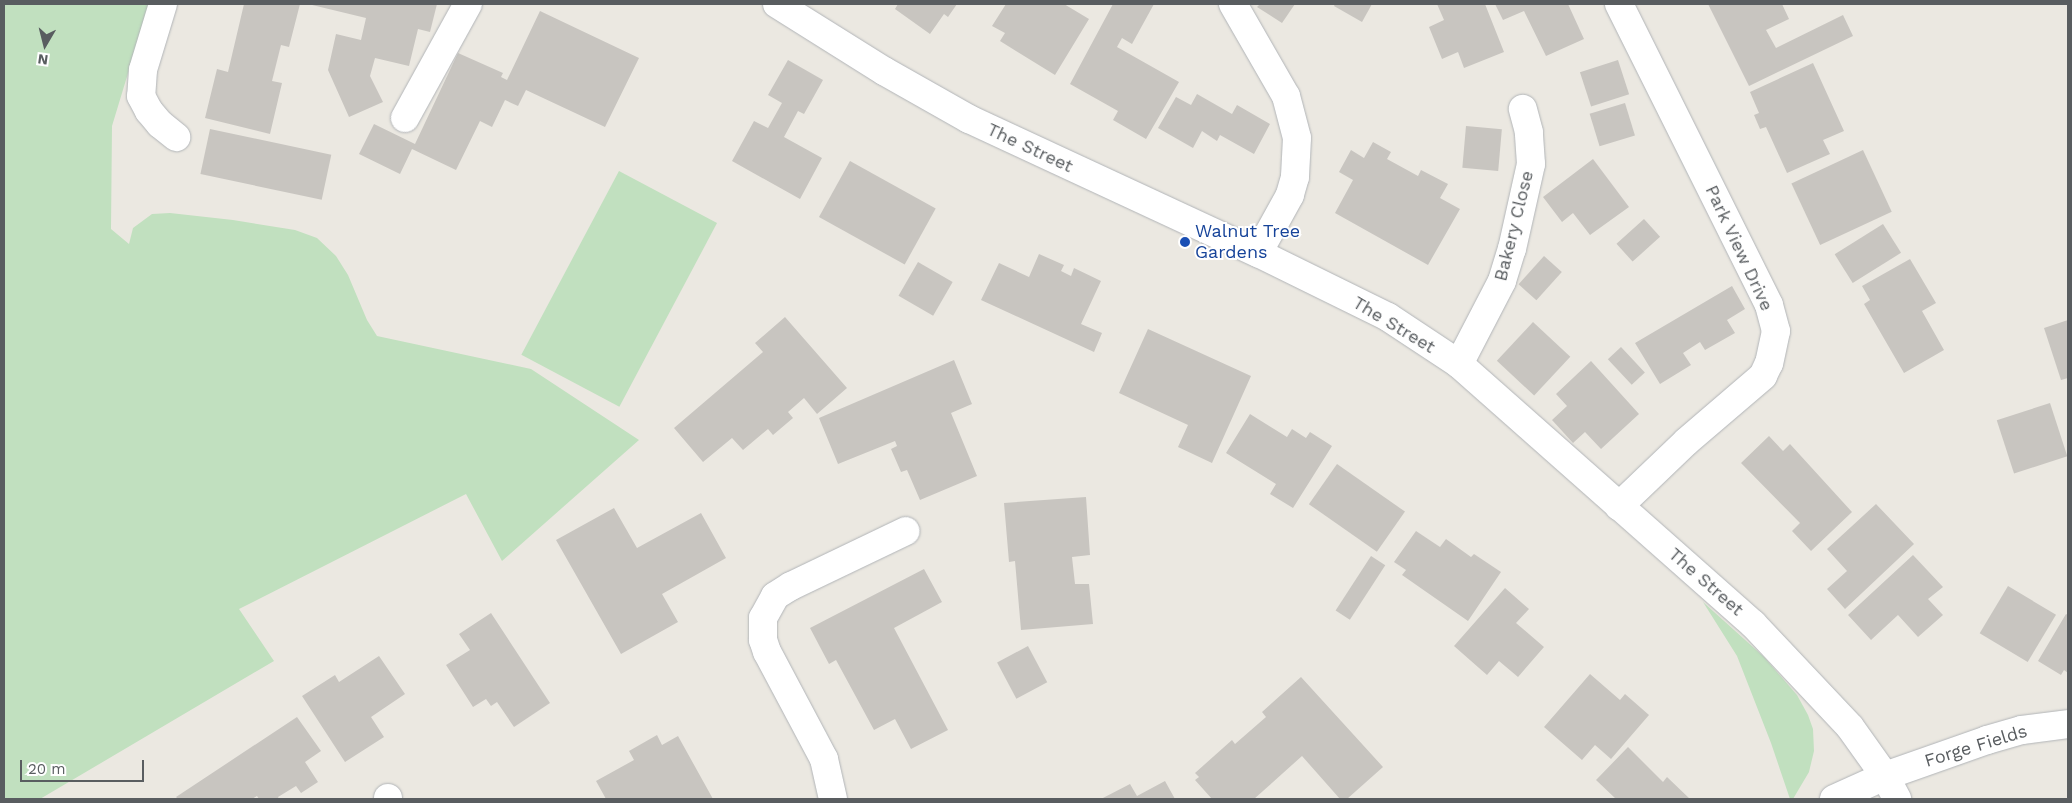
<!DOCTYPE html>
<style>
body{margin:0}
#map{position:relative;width:2072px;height:803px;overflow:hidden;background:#ebe8e1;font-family:"Work Sans",sans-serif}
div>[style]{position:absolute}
.green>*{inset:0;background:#c1e0bf;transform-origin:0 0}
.building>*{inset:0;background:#c8c5c0;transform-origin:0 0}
.roads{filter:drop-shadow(0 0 1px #b1b4b7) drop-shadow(0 0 1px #b1b4b7)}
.minor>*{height:28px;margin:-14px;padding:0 14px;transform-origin:14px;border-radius:14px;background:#fff}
.dots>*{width:14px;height:14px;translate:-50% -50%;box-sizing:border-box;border:2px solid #fff;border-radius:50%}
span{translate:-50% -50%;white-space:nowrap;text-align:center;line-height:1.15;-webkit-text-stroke:4px #fff;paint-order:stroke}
.street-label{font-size:18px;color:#595d60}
.transit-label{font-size:18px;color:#164399}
.left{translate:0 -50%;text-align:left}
.frame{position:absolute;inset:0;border:5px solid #595d60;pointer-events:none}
.north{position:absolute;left:20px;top:20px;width:50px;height:50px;-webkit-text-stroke:4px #fff;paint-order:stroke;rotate:188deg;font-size:14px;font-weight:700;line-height:20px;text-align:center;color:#595d60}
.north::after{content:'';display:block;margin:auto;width:18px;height:22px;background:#595d60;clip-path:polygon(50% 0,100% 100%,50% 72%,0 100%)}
.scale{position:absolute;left:20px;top:760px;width:124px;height:22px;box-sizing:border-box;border:2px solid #595d60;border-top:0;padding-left:6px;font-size:15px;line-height:18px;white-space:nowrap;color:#595d60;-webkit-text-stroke:4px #fff;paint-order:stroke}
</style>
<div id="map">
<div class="green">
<i style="clip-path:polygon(4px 4px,149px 4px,112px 126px,111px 229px,129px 244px,133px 228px,152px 214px,170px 213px,233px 220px,295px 230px,317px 238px,336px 256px,348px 275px,367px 320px,377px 336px,531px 369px,639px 440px,502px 561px,466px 494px,239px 609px,274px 661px,40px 799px,4px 799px)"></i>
<i style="left:619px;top:171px;width:111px;height:208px;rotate:28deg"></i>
<i style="clip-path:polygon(1703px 602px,1764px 657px,1797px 695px,1808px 715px,1813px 729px,1814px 751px,1809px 772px,1793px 799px,1790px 799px,1771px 743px,1737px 656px)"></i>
</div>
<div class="building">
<i style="clip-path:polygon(244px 4px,300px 4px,289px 47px,281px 45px,272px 81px,282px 83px,270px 134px,205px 118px,217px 69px,228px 72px)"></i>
<i style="clip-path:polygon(308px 4px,437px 4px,430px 32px,418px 29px,409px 66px,375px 58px,370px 76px,383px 102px,349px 117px,328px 70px,336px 34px,361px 40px,366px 18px)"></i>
<i style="clip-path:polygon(898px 4px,957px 4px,948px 17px,944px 14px,930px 34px,895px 9px)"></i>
<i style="clip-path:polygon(1006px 4px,1064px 4px,1089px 19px,1055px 75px,1000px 41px,1005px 33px,992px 26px)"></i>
<i style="clip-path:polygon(1113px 4px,1154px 4px,1132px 44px,1122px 38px,1117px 47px,1179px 82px,1146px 139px,1113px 120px,1118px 111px,1070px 84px)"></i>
<i style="clip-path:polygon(1260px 4px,1295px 4px,1282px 23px,1257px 7px)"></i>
<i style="clip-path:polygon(1335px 4px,1372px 4px,1362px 22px,1334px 6px)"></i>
<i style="clip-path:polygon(1437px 4px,1485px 4px,1504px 52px,1464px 68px,1458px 52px,1442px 59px,1429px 27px,1444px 20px)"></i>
<i style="clip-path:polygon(1495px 4px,1568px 4px,1584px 39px,1546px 56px,1524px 11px,1503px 20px)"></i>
<i style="clip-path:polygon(1708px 4px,1782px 4px,1789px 19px,1766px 30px,1776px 48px,1843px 15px,1853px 36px,1749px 86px)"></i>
<i style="clip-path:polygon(540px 11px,639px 58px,605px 127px,526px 90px,518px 106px,505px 100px,492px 127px,480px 121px,456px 170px,412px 149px,400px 174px,359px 154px,374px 124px,415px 144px,458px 53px,503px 73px,501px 77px,507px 80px)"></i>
<i style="clip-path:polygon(788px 60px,823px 80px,804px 114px,798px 111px,784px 137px,822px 158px,800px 199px,732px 161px,754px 121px,768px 128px,782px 103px,768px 95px)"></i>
<i style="left:1618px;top:60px;width:36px;height:40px;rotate:72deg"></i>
<i style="clip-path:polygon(1813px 63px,1844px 131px,1823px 140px,1830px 154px,1787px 173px,1766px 127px,1760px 129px,1754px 115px,1759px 113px,1750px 92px)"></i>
<i style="clip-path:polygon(1197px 94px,1232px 114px,1237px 105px,1270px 124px,1254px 154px,1220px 135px,1217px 141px,1202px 131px,1193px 148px,1158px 128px,1176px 97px,1191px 105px)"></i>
<i style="left:1625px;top:103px;width:34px;height:37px;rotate:73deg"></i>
<i style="left:1466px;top:126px;width:36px;height:42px;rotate:5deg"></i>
<i style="left:210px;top:129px;width:124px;height:46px;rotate:12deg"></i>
<i style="clip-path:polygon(1373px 142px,1391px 152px,1387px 159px,1418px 176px,1421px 170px,1448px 184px,1440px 198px,1460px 209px,1428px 265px,1335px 213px,1353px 180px,1339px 172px,1351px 150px,1364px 158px)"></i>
<i style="left:1863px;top:150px;width:68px;height:79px;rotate:65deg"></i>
<i style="clip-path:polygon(1593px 159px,1629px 207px,1590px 235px,1573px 213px,1562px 222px,1543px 197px)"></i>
<i style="left:850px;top:161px;width:98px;height:64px;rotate:29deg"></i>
<i style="left:1644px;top:219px;width:24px;height:37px;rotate:48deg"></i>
<i style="left:1883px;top:224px;width:34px;height:57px;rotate:58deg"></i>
<i style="clip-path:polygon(1039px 254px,1064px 265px,1061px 271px,1071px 276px,1074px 268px,1101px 281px,1081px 324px,1102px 333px,1094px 352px,981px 300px,999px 263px,1029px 277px)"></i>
<i style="left:1544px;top:256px;width:24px;height:38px;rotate:42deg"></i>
<i style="clip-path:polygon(1910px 259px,1936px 303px,1922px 311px,1944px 350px,1904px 373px,1864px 304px,1870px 300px,1862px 286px)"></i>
<i style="left:918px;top:262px;width:40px;height:39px;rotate:30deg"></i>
<i style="clip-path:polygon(1732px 286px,1745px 309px,1727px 320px,1735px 333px,1705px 350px,1700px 342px,1683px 353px,1691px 365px,1660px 384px,1635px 343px)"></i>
<i style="clip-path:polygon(785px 317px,847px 388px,817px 414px,804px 398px,788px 412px,793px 418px,773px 435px,768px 429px,743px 450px,732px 438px,703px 462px,674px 428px,763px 352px,755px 343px)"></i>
<i style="clip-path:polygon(2068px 320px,2068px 378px,2061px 380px,2044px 328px)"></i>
<i style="left:1533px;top:322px;width:51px;height:53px;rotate:43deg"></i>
<i style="clip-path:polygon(1148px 329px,1251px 376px,1212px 463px,1178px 447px,1188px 425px,1119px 393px)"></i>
<i style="left:1621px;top:347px;width:35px;height:18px;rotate:47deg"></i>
<i style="clip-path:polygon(954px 360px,972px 404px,951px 413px,977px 476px,920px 500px,907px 470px,901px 472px,891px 449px,897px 446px,895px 441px,838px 464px,819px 418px)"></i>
<i style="clip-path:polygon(1591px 361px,1639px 414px,1601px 449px,1585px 432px,1573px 443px,1552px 420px,1567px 406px,1556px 394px)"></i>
<i style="left:2050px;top:403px;width:56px;height:56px;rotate:72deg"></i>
<i style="clip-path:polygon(1250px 414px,1287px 437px,1292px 429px,1306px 438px,1310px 432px,1332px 446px,1293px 508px,1270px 494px,1276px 484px,1226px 453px)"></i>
<i style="clip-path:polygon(1769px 436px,1783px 451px,1790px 444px,1852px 512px,1811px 551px,1792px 531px,1800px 523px,1741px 463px)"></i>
<i style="left:1337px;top:464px;width:83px;height:49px;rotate:35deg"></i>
<i style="clip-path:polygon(1086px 497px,1090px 555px,1072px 557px,1075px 584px,1089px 584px,1093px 624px,1021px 630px,1015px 561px,1009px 562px,1004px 503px)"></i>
<i style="clip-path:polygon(1876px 504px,1914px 544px,1845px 609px,1827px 589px,1847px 571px,1827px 549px)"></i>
<i style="clip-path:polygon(614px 508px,637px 548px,701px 513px,726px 558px,662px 594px,678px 622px,621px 654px,556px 540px)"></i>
<i style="clip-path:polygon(1416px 531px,1440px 547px,1446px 539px,1471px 557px,1474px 554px,1501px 572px,1468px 621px,1402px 575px,1406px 570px,1394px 562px)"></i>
<i style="clip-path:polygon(1913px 555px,1943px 587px,1928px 599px,1943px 615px,1918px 637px,1898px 615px,1871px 640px,1848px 615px)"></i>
<i style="left:1371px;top:556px;width:17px;height:65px;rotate:33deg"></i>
<i style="clip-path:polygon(924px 569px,942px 602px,894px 628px,948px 730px,911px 749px,895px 719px,874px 730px,836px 660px,829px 664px,810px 628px)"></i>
<i style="left:2008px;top:586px;width:56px;height:55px;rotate:31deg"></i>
<i style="clip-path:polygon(1505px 588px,1529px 609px,1516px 623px,1544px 647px,1518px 677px,1499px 661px,1487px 675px,1454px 646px)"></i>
<i style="clip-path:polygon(491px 613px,550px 703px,514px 727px,497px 702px,491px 706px,486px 699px,473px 707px,446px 665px,470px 650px,459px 634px)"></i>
<i style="clip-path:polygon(2066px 614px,2068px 615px,2068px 673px,2064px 670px,2061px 675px,2038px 661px)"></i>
<i style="left:1028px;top:646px;width:41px;height:35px;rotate:62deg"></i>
<i style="clip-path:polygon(379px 656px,405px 694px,371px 717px,384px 737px,345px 762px,302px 696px,335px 675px,339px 682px)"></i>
<i style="clip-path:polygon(1590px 674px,1620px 700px,1625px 694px,1649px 715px,1611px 759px,1595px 745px,1582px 760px,1544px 727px)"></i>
<i style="clip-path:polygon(1301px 677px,1383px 767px,1347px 799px,1340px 799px,1302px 756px,1254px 799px,1212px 799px,1195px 780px,1199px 777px,1195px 773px,1232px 740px,1235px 744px,1266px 717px,1262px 712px)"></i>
<i style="clip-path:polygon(297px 717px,321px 751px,305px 762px,318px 782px,301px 793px,296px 786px,278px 797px,279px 799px,259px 799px,257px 796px,252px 799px,178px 799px,176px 797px)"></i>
<i style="clip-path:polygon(657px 735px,662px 745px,678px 736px,713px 799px,606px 799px,596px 781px,634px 760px,629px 751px)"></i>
<i style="clip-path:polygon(1628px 747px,1663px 782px,1667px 777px,1690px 799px,1616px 799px,1596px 780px)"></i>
<i style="clip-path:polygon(1165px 781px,1175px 799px,1101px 799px,1130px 784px,1137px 796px)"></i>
</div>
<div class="roads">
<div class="minor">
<i style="left:163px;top:4px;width:69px;rotate:106.9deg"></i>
<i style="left:143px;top:70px;width:26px;rotate:94deg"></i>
<i style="left:141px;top:96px;width:17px;rotate:62deg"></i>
<i style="left:149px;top:111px;width:17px;rotate:50deg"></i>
<i style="left:160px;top:124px;width:21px;rotate:39deg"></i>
<i style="left:777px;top:4px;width:126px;rotate:32.1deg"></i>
<i style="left:884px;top:71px;width:98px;rotate:29.5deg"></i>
<i style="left:969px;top:119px;width:319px;rotate:24.9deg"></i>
<i style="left:1258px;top:253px;width:145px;rotate:26.2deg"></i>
<i style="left:1388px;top:317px;width:85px;rotate:33.5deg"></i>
<i style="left:1459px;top:364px;width:392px;rotate:41.5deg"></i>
<i style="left:1753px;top:624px;width:141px;rotate:46.7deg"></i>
<i style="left:1850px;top:727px;width:60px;rotate:54.5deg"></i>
<i style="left:1885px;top:776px;width:26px;rotate:62deg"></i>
<i style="left:1233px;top:4px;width:106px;rotate:60.1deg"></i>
<i style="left:1286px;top:96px;width:43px;rotate:75.3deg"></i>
<i style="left:1297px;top:138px;width:39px;rotate:93deg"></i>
<i style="left:1295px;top:177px;width:19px;rotate:106deg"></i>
<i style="left:1290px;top:195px;width:66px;rotate:118.9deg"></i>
<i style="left:1619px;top:4px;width:336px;rotate:63.5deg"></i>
<i style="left:1769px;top:305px;width:27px;rotate:75deg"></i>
<i style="left:1776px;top:331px;width:33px;rotate:102deg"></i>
<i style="left:1769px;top:363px;width:14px;rotate:115deg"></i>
<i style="left:1763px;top:376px;width:101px;rotate:139.4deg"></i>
<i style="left:1686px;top:442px;width:93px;rotate:136.3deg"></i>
<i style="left:405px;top:118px;width:130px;rotate:-61.1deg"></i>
<i style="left:1459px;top:364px;width:93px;rotate:-62.6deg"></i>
<i style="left:1502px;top:281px;width:34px;rotate:-73deg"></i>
<i style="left:1512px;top:249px;width:87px;rotate:-77.4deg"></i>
<i style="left:1531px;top:164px;width:32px;rotate:-94deg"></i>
<i style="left:1529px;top:132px;width:24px;rotate:-105deg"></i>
<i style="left:388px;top:799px;width:1px;rotate:-90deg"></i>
<i style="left:833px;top:799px;width:41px;rotate:-102.7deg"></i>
<i style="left:824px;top:759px;width:121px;rotate:-118deg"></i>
<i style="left:767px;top:652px;width:13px;rotate:-108deg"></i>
<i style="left:763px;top:640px;width:22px;rotate:-90deg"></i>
<i style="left:763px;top:618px;width:25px;rotate:-61deg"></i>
<i style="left:775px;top:596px;width:19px;rotate:-32deg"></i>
<i style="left:791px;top:586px;width:127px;rotate:-25.6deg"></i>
<i style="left:1834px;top:799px;width:56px;rotate:-24.3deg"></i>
<i style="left:1885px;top:776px;width:108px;rotate:-19.4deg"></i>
<i style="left:1987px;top:740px;width:36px;rotate:-16deg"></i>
<i style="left:2022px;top:730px;width:46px;rotate:-7.4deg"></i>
</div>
</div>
<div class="dots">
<i style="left:1185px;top:242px;background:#1a4fb4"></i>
</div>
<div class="street-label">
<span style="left:1030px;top:148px;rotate:25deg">The Street</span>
<span style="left:1514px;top:226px;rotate:-76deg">Bakery Close</span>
<span style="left:1739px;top:248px;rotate:65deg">Park View Drive</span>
<span style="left:1394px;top:325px;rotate:31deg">The Street</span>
<span style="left:1706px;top:582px;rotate:41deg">The Street</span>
<span style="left:1976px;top:746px;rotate:-17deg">Forge Fields</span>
</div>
<div class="transit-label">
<span class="left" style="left:1195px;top:242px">Walnut Tree<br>Gardens</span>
</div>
<div class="frame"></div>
<div class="north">N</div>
<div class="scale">20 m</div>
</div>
